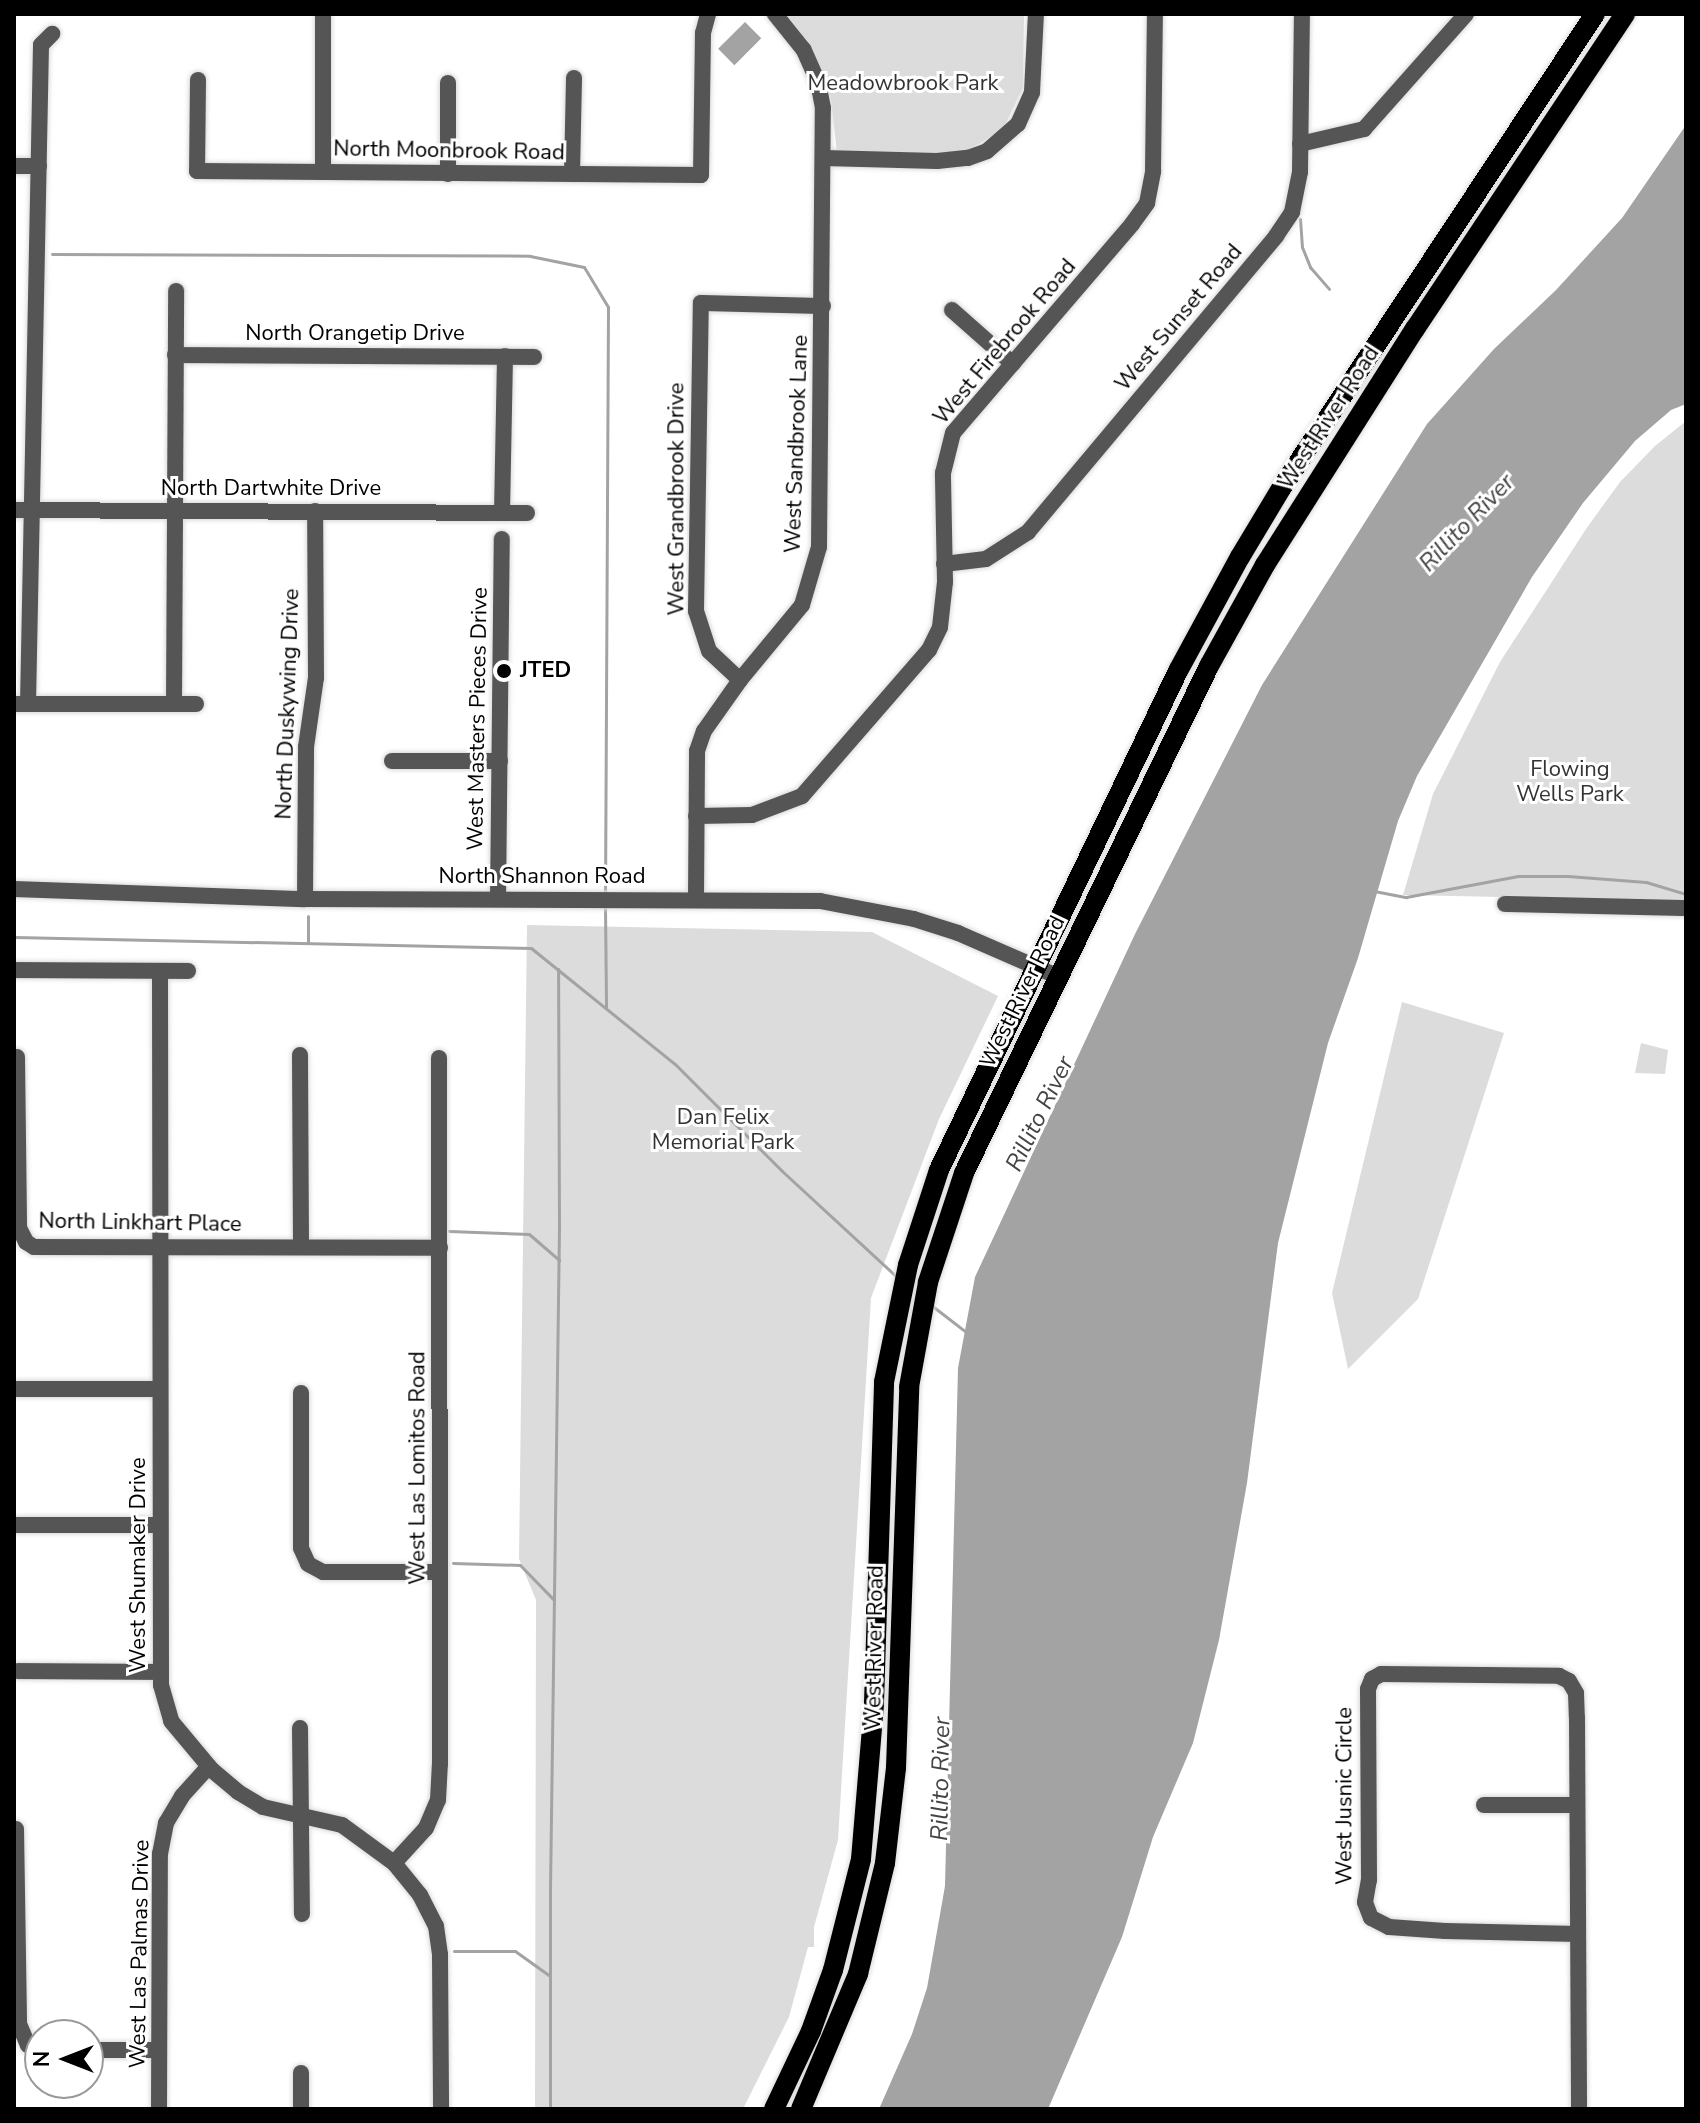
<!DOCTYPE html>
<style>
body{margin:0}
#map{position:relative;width:1700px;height:2123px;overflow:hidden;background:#fff;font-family:"Nunito Sans",sans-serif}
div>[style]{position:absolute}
.green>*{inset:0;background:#dcdcdc}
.water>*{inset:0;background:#a3a3a3;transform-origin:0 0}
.stream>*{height:3px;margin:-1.5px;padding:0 1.5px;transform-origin:1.5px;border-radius:1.5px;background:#a3a3a3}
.roads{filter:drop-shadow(0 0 2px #dbdbdb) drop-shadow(0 0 2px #dbdbdb)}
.minor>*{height:16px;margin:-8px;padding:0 8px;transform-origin:8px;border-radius:8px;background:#555}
.major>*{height:20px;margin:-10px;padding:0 10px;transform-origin:10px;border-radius:10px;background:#000}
.dots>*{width:22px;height:22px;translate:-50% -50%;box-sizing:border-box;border:4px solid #fff;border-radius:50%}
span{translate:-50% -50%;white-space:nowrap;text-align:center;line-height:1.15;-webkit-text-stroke:6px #fff;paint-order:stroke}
.park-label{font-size:22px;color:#333}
.street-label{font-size:22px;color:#000}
.poi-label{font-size:22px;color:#000;font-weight:700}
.left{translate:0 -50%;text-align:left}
.water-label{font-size:24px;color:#444;font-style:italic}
.frame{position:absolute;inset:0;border:16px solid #000;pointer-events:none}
.north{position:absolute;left:24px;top:2019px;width:80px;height:80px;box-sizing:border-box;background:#fff;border:2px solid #999;border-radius:50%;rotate:270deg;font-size:22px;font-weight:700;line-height:32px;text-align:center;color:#000}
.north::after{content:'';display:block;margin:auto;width:28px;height:36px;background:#000;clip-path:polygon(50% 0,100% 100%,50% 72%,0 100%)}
</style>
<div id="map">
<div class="green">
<i style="clip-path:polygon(783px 14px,1024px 14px,1023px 88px,1003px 129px,967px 151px,946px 155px,837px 153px,831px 100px,822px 72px)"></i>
<i style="clip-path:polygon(1686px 421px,1686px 901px,1403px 895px,1433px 794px,1500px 662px,1586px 529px,1620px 482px,1655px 446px)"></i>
<i style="clip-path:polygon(527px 925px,872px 932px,998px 996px,939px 1119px,871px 1298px,838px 1840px,814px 1927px,814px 1947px,808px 1947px,789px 2017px,743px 2109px,535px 2109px,536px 1600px,519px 1559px)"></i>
<i style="clip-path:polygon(1402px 1002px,1504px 1033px,1418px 1299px,1348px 1369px,1332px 1293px)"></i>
<i style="clip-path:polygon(1641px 1043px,1668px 1050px,1665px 1074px,1635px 1073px)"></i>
</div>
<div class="water">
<i style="left:745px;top:22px;width:23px;height:38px;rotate:45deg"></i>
<i style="clip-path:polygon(1686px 125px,1686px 404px,1671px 410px,1635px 441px,1583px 503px,1532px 577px,1417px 776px,1398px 821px,1358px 958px,1328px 1043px,1278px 1243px,1247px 1483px,1219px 1640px,1193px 1743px,1153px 1837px,1122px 1937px,1048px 2109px,879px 2109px,912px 2034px,927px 1988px,945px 1886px,958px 1368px,975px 1277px,1135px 934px,1262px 685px,1427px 424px,1494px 349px,1556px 290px,1622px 218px)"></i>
</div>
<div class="stream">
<i style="left:1300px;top:219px;width:28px;rotate:86deg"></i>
<i style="left:1302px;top:247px;width:22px;rotate:68deg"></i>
<i style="left:1310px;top:267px;width:29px;rotate:49deg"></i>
<i style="left:52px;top:254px;width:478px;rotate:0.2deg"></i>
<i style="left:530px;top:256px;width:55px;rotate:11.5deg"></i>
<i style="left:584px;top:267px;width:47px;rotate:59deg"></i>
<i style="left:608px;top:307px;width:589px;rotate:90.29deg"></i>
<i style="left:1374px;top:891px;width:33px;rotate:11deg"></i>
<i style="left:1406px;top:897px;width:114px;rotate:-10.6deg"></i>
<i style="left:1518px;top:876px;width:50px"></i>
<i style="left:1568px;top:876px;width:78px;rotate:4.4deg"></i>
<i style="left:1646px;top:882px;width:42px;rotate:16.7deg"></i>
<i style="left:605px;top:907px;width:101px;rotate:89.4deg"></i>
<i style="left:308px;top:916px;width:26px;rotate:90deg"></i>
<i style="left:14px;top:937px;width:517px;rotate:1.22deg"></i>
<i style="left:531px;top:948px;width:185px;rotate:38.9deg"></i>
<i style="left:675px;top:1064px;width:151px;rotate:45deg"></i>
<i style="left:782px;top:1171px;width:156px;rotate:42.7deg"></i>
<i style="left:449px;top:1231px;width:80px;rotate:2.1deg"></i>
<i style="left:529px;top:1234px;width:40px;rotate:41deg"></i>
<i style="left:931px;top:1305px;width:44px;rotate:37.6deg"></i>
<i style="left:453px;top:1563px;width:67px;rotate:1.7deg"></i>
<i style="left:520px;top:1565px;width:49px;rotate:45.8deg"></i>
<i style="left:454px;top:1951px;width:61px"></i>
<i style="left:515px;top:1951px;width:43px;rotate:35.5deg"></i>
<i style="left:550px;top:2109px;width:220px;rotate:-90deg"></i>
<i style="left:550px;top:1889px;width:661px;rotate:-89.22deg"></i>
<i style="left:559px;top:1228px;width:259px;rotate:-90.2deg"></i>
</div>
<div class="roads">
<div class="minor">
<i style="left:198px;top:80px;width:91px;rotate:90.6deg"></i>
<i style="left:197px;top:171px;width:504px;rotate:0.45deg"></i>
<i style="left:701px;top:175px;width:142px;rotate:-89.2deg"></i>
<i style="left:703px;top:33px;width:20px;rotate:-75deg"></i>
<i style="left:1300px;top:144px;width:66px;rotate:-13.2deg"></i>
<i style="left:1364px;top:129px;width:154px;rotate:-48.4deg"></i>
<i style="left:824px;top:158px;width:113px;rotate:1.5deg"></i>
<i style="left:937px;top:161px;width:31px;rotate:-6deg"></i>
<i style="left:968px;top:158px;width:20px;rotate:-20deg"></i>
<i style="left:987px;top:151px;width:41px;rotate:-41.1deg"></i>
<i style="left:1018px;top:124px;width:35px;rotate:-66deg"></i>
<i style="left:1032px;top:92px;width:78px;rotate:-87.1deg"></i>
<i style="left:14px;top:166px;width:25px"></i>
<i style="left:323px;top:172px;width:158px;rotate:-90deg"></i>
<i style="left:448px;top:174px;width:91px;rotate:-90deg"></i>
<i style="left:572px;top:174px;width:96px;rotate:-88.8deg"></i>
<i style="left:952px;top:310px;width:81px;rotate:41.5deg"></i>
<i style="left:175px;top:355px;width:359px;rotate:0.3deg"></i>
<i style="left:14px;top:510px;width:513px;rotate:0.34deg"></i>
<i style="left:502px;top:513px;width:157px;rotate:-88.9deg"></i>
<i style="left:944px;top:564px;width:42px;rotate:-6.8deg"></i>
<i style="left:986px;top:559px;width:50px;rotate:-32.7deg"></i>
<i style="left:1028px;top:532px;width:386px;rotate:-50deg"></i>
<i style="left:1276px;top:236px;width:29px;rotate:-56deg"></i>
<i style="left:1292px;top:212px;width:41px;rotate:-78.7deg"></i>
<i style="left:1300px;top:172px;width:158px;rotate:-89.3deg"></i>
<i style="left:740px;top:680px;width:42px;rotate:-136.9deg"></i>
<i style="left:709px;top:651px;width:42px;rotate:-108deg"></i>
<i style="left:696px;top:611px;width:308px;rotate:-89.1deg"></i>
<i style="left:701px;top:303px;width:122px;rotate:1.4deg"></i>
<i style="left:14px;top:704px;width:182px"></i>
<i style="left:28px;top:704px;width:659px;rotate:-88.87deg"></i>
<i style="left:41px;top:45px;width:16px;rotate:-45deg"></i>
<i style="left:174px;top:704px;width:413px;rotate:-89.7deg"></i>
<i style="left:392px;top:761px;width:108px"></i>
<i style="left:696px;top:816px;width:56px;rotate:-1deg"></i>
<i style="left:752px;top:815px;width:53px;rotate:-20.8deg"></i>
<i style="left:802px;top:796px;width:194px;rotate:-49deg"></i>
<i style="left:929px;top:650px;width:25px;rotate:-64deg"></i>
<i style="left:940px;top:627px;width:45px;rotate:-83.7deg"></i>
<i style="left:945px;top:582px;width:109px;rotate:-91.1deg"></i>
<i style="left:943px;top:473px;width:41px;rotate:-76deg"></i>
<i style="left:953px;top:433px;width:275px;rotate:-49.4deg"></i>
<i style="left:1132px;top:224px;width:26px;rotate:-54deg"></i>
<i style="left:1147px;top:203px;width:33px;rotate:-79deg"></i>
<i style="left:1153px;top:171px;width:157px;rotate:-89.3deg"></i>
<i style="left:14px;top:889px;width:291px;rotate:2deg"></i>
<i style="left:305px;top:899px;width:515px;rotate:0.22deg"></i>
<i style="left:820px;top:901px;width:96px;rotate:10.8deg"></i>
<i style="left:914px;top:919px;width:46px;rotate:17.7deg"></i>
<i style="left:958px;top:933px;width:108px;rotate:23.5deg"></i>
<i style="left:305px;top:899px;width:152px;rotate:-89.6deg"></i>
<i style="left:306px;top:747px;width:70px;rotate:-81.8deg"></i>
<i style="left:316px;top:678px;width:167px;rotate:-90.3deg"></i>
<i style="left:498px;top:899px;width:360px;rotate:-89.4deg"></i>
<i style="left:696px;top:899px;width:148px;rotate:-89.6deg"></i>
<i style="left:697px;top:751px;width:21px;rotate:-71deg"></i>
<i style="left:704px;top:731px;width:62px;rotate:-54.8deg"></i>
<i style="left:740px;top:680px;width:97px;rotate:-50.4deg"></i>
<i style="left:802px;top:605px;width:60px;rotate:-73.7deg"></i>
<i style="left:819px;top:547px;width:439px;rotate:-89.5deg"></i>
<i style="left:823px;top:108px;width:26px;rotate:-101deg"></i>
<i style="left:818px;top:82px;width:36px;rotate:-114deg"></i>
<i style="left:803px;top:49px;width:45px;rotate:-128.7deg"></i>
<i style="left:1505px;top:904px;width:181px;rotate:1.3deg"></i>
<i style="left:14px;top:970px;width:174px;rotate:0.3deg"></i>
<i style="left:160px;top:971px;width:714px;rotate:89.92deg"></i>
<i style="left:161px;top:1685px;width:37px;rotate:74deg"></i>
<i style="left:171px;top:1721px;width:64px;rotate:50.1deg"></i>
<i style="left:212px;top:1770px;width:34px;rotate:40deg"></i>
<i style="left:238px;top:1792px;width:29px;rotate:31deg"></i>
<i style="left:263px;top:1807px;width:81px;rotate:12.8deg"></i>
<i style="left:342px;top:1825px;width:64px;rotate:36.2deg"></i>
<i style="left:394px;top:1863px;width:41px;rotate:50.9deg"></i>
<i style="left:420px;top:1895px;width:35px;rotate:63deg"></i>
<i style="left:436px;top:1926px;width:29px;rotate:82deg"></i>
<i style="left:440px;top:1955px;width:154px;rotate:89.6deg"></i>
<i style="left:300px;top:1055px;width:191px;rotate:89.7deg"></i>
<i style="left:17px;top:1057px;width:171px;rotate:89.3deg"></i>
<i style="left:19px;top:1228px;width:16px;rotate:63deg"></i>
<i style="left:26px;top:1242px;width:9px;rotate:32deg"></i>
<i style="left:34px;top:1247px;width:406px;rotate:0.1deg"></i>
<i style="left:17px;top:1389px;width:143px"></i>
<i style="left:301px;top:1393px;width:155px;rotate:90deg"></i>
<i style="left:301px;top:1548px;width:17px;rotate:66deg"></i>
<i style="left:308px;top:1564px;width:17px;rotate:28deg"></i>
<i style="left:323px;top:1572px;width:117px"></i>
<i style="left:16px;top:1525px;width:144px"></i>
<i style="left:18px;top:1671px;width:143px;rotate:0.4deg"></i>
<i style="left:300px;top:1728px;width:186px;rotate:89.4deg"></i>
<i style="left:1484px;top:1805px;width:93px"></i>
<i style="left:16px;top:1829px;width:195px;rotate:89.1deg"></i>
<i style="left:19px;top:2024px;width:23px;rotate:67deg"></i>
<i style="left:28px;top:2045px;width:13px;rotate:18deg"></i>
<i style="left:394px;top:1863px;width:47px;rotate:-47.6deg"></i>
<i style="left:426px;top:1828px;width:30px;rotate:-67deg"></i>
<i style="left:438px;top:1800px;width:36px;rotate:-87deg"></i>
<i style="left:440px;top:1764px;width:706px;rotate:-90.08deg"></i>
<i style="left:1578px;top:1934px;width:133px;rotate:-178.7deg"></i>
<i style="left:1445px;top:1931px;width:56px;rotate:-175.9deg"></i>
<i style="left:1389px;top:1927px;width:20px;rotate:-153deg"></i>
<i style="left:1371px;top:1918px;width:17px;rotate:-111deg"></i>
<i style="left:1365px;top:1902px;width:22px;rotate:-80deg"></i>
<i style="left:1369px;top:1880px;width:191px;rotate:-90.3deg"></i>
<i style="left:1368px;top:1689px;width:11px;rotate:-68deg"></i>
<i style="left:1372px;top:1679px;width:10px;rotate:-29deg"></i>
<i style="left:1381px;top:1674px;width:178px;rotate:0.6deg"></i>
<i style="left:1559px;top:1676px;width:11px;rotate:27deg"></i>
<i style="left:1569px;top:1681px;width:14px;rotate:60deg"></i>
<i style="left:1576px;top:1693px;width:25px;rotate:88deg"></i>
<i style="left:1577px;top:1718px;width:391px;rotate:89.7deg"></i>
<i style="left:88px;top:2050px;width:71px"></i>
<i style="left:301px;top:2073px;width:36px;rotate:90deg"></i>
<i style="left:159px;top:2109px;width:255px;rotate:-89.8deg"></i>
<i style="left:160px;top:1854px;width:32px;rotate:-79deg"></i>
<i style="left:166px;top:1823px;width:31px;rotate:-59deg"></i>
<i style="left:182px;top:1796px;width:40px;rotate:-48deg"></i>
</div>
<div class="major">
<i style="left:774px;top:2109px;width:86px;rotate:-64.6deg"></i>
<i style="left:811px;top:2031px;width:65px;rotate:-70.2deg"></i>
<i style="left:833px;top:1970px;width:114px;rotate:-75.8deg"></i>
<i style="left:861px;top:1859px;width:157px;rotate:-85.2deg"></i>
<i style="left:874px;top:1703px;width:321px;rotate:-88.2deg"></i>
<i style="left:884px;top:1382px;width:119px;rotate:-78.4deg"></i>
<i style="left:908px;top:1265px;width:100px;rotate:-71.9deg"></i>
<i style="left:939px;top:1170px;width:553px;rotate:-64.41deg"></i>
<i style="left:1178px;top:671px;width:130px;rotate:-61.5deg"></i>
<i style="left:1240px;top:557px;width:82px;rotate:-59deg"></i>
<i style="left:1282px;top:487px;width:567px;rotate:-56.51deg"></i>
<i style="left:801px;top:2109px;width:147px;rotate:-67.1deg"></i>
<i style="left:858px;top:1974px;width:114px;rotate:-76.3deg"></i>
<i style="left:885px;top:1863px;width:96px;rotate:-83.4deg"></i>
<i style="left:896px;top:1768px;width:381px;rotate:-88deg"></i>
<i style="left:909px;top:1387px;width:107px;rotate:-79.7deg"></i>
<i style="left:928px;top:1282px;width:115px;rotate:-71.7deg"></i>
<i style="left:964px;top:1173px;width:563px;rotate:-64.21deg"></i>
<i style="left:1209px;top:666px;width:115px;rotate:-61deg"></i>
<i style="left:1265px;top:565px;width:280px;rotate:-57.6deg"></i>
<i style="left:1415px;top:329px;width:379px;rotate:-56.3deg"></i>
</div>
</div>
<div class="dots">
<i style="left:504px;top:671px;background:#000"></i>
</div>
<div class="park-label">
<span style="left:903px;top:84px">Meadowbrook Park</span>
<span style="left:1570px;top:782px">Flowing<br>Wells Park</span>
<span style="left:723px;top:1130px">Dan Felix<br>Memorial Park</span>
</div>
<div class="street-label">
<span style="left:449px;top:151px;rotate:1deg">North Moonbrook Road</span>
<span style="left:1179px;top:318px;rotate:-50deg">West Sunset Road</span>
<span style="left:355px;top:334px">North Orangetip Drive</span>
<span style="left:1005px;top:342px;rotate:-50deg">West Firebrook Road</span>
<span style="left:1329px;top:418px;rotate:-57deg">West River Road</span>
<span style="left:797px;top:444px;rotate:-88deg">West Sandbrook Lane</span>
<span style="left:271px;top:489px">North Dartwhite Drive</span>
<span style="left:677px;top:499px;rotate:-90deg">West Grandbrook Drive</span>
<span style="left:288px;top:704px;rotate:-88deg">North Duskywing Drive</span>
<span style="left:478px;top:719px;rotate:-89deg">West Masters Pieces Drive</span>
<span style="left:542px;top:877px">North Shannon Road</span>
<span style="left:1023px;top:992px;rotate:-64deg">West River Road</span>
<span style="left:140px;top:1223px;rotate:1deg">North Linkhart Place</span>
<span style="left:418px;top:1468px;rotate:-90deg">West Las Lomitos Road</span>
<span style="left:139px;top:1565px;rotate:-90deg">West Shumaker Drive</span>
<span style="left:875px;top:1648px;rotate:-89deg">West River Road</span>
<span style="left:1345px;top:1796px;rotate:-90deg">West Jusnic Circle</span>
<span style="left:140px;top:1954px;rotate:-89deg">West Las Palmas Drive</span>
</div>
<div class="poi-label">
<span class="left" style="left:520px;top:671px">JTED</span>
</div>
<div class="water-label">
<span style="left:1467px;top:523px;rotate:-46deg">Rillito River</span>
<span style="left:1040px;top:1114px;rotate:-64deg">Rillito River</span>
<span style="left:941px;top:1779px;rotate:-89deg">Rillito River</span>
</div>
<div class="frame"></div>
<div class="north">N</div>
</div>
